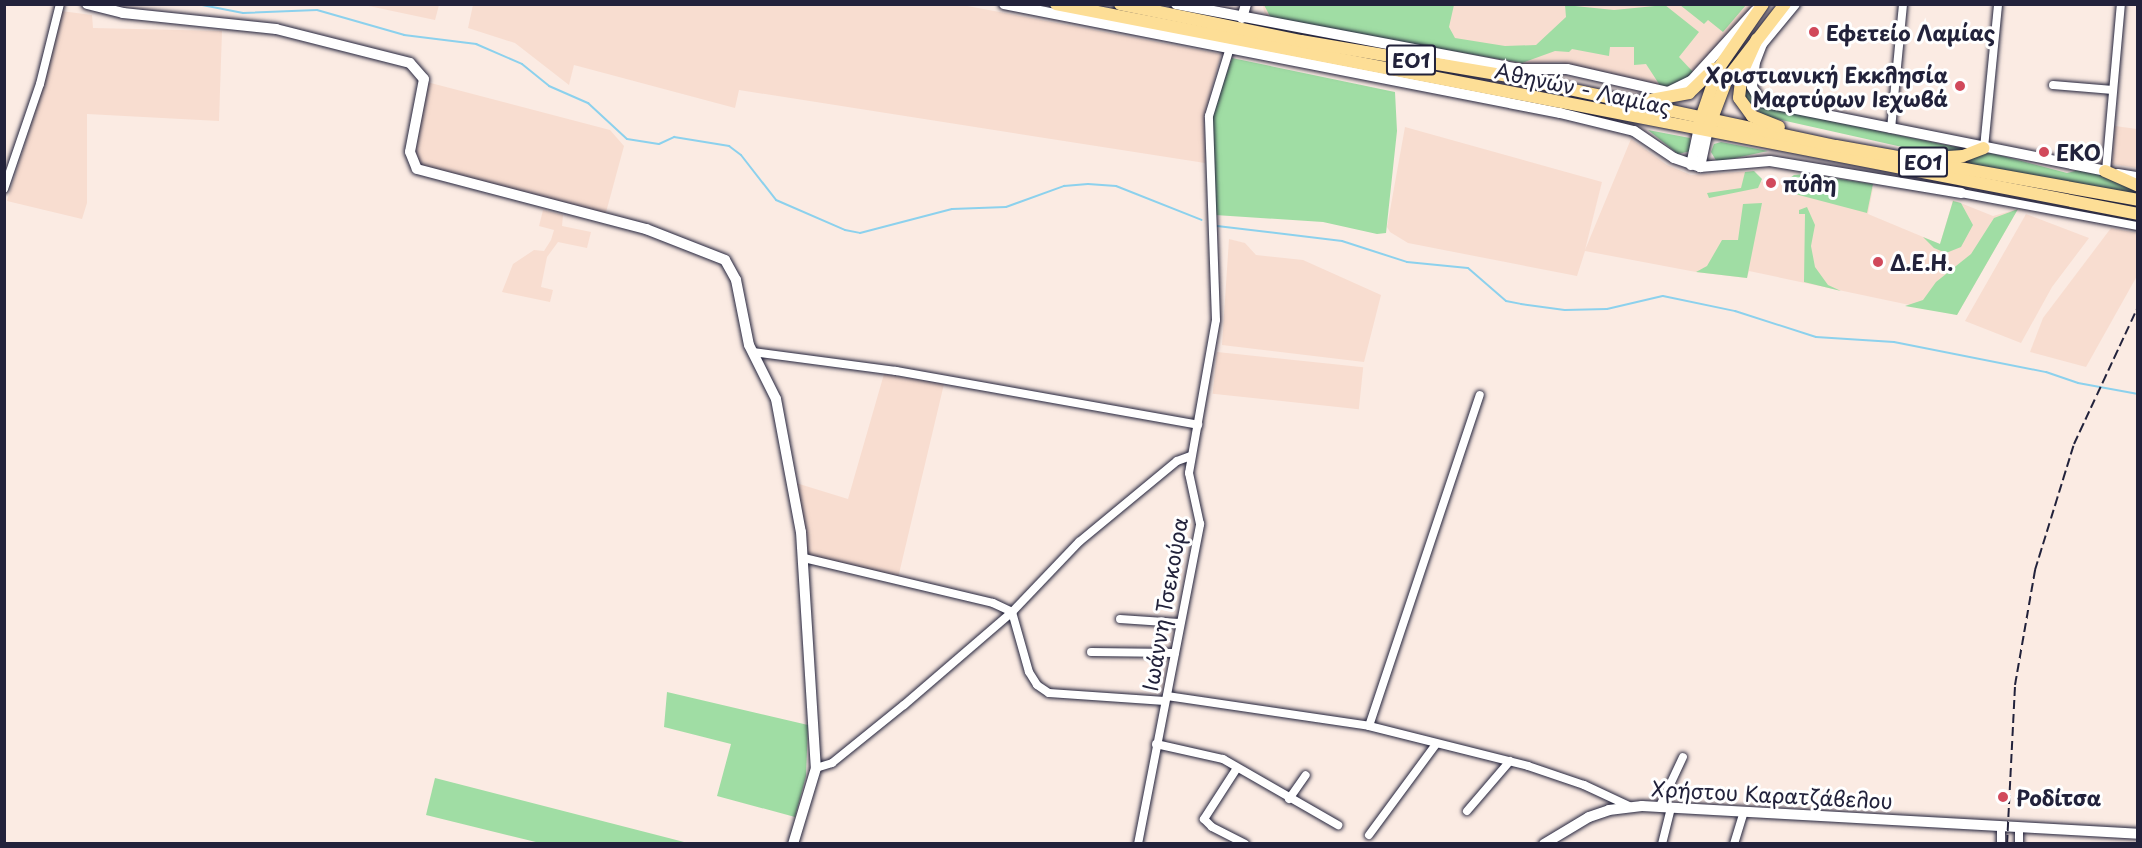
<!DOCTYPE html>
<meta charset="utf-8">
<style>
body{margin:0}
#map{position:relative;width:2142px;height:848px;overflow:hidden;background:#fbebe3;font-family:"Playpen Sans",sans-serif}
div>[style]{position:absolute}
.built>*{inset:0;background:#f8ddd0;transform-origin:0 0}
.green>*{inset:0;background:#a0dda4}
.stream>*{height:2px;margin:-1px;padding:0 1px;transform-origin:1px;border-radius:1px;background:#8cd1ed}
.roads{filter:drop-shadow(0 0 2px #22223b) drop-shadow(0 0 2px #22223b)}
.street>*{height:8px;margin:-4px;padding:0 4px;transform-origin:4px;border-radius:4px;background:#fff}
.secondary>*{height:10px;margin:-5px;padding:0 5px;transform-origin:5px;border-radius:5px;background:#fff}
.primary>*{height:12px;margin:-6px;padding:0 6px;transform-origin:6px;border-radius:6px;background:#fdde96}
.rail>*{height:2px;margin-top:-1px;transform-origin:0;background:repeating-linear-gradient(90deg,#22223b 0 9px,transparent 0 13.5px)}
.dots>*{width:16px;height:16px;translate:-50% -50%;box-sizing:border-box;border:3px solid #fff;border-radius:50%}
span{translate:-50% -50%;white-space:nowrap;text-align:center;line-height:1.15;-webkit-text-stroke:6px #fff;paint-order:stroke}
.shield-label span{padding:2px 4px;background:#fff;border:2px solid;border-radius:4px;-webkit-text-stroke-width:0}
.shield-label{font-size:20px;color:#22223b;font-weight:700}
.poi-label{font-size:21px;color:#22223b;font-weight:700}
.left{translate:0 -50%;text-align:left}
.right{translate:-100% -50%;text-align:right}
.street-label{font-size:21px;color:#22223b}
.frame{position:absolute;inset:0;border:6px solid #22223b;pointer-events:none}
</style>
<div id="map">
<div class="built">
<i style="clip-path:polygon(364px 5px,439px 5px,435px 20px)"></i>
<i style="clip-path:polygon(473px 5px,962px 5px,1221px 54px,1204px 117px,1205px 163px,739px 90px,735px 108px,574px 65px,569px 85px,515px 43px,468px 28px)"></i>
<i style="clip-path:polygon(1263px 5px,1753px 5px,1691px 77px,1669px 90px,1559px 62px,1523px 64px,1272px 21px,1264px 12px)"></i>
<i style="clip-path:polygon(61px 11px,92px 15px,93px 28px,222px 31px,219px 121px,87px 114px,87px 203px,82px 219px,7px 201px,43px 87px)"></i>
<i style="clip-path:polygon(427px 82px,610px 130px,624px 146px,605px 216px,418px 164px,414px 150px)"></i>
<i style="clip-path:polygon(2115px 126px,2137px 129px,2137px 168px,2112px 164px)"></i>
<i style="clip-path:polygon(1405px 127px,1602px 182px,1585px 250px,1631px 139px,1667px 165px,1691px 175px,1754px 171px,1762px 182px,1792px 179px,1873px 188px,1868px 214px,1940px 244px,1953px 200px,1993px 216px,2018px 209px,1957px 315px,1749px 271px,1747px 278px,1696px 272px,1585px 251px,1577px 276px,1408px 243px,1390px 232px,1387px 227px)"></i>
<i style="clip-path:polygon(543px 210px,563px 215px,562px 226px,591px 232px,587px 248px,558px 242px,547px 257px,541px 287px,553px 290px,550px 302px,502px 292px,513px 264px,534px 250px,544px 251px,551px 240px,554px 230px,539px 226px)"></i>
<i style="clip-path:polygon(2026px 214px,2089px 238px,2052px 287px,2021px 343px,1965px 321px)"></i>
<i style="clip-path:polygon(2111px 228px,2137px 233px,2137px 276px,2086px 367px,2030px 352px,2043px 318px)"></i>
<i style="clip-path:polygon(1229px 239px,1245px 243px,1256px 255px,1303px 260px,1381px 295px,1364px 362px,1222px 345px)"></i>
<i style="left:1217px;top:352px;width:147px;height:42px;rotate:6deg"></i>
<i style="clip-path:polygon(884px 374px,944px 384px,898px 578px,807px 555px,796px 483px,848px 499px)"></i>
</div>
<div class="green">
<i style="clip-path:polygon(1264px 5px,1454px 5px,1449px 27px,1455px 38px,1505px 46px,1536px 45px,1566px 17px,1565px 5px,1614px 10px,1665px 5px,1699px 32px,1679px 57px,1694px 73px,1672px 87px,1661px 87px,1646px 64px,1634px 65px,1634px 47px,1610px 47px,1609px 56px,1572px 49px,1569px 52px,1555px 51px,1522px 63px,1272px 20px)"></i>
<i style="clip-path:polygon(1680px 5px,1746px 5px,1723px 32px,1708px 20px,1704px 24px)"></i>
<i style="clip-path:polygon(1232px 58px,1395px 92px,1397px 131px,1386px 233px,1377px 234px,1323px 222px,1215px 215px,1211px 118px)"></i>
<i style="clip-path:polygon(1747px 75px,1750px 94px,1759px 106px,1970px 150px,1929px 153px,1764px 116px,1745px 98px)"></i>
<i style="clip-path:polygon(1648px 130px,1690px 138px,1691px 151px,1678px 154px)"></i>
<i style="clip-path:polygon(1721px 142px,1768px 151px,1717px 162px,1711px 152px,1714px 144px)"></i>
<i style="clip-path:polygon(1991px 153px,2067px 173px,2079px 170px,2098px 174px,2137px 189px,2137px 195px,1948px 160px)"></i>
<i style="clip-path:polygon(1754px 171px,1762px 179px,1758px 188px,1709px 198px,1707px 193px,1741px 188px,1745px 172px)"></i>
<i style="clip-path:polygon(1806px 174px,1873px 184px,1867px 213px,1795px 194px,1782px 184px,1794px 175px)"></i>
<i style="clip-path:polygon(1953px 201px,1961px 203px,1973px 225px,1961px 247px,1946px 253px,1934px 248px,1923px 237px,1940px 244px)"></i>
<i style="clip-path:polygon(1762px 203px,1747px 278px,1696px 272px,1707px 266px,1722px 240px,1738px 240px,1743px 204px)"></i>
<i style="clip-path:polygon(1807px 207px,1815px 225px,1811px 246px,1815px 267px,1828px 285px,1841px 291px,1804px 282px,1805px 214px,1799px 214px,1799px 210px)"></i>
<i style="clip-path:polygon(2018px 209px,1957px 315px,1905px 306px,1923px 300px,1936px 282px,1971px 254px,1994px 218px)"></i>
<i style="clip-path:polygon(667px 692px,808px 725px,806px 776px,795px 817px,717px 796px,731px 744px,664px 727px)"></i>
<i style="clip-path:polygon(435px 778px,688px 843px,540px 843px,426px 815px)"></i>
</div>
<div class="stream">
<i style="left:133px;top:4px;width:6px"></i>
<i style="left:197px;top:4px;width:47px;rotate:11.1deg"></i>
<i style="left:243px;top:13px;width:74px;rotate:-2.3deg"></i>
<i style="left:317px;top:10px;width:91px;rotate:16deg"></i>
<i style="left:404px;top:35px;width:73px;rotate:7.1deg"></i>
<i style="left:476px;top:44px;width:50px;rotate:23.5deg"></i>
<i style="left:522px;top:64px;width:35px;rotate:39deg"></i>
<i style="left:549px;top:86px;width:43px;rotate:23.6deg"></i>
<i style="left:588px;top:103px;width:53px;rotate:42.7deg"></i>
<i style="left:627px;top:139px;width:32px;rotate:9deg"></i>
<i style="left:659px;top:144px;width:17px;rotate:-25deg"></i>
<i style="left:674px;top:137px;width:56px;rotate:9.3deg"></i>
<i style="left:729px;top:146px;width:15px;rotate:37deg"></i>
<i style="left:741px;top:155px;width:57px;rotate:52.1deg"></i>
<i style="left:776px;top:200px;width:75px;rotate:23.5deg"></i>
<i style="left:845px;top:230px;width:15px;rotate:11deg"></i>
<i style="left:860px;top:233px;width:95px;rotate:-14.6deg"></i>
<i style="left:952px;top:209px;width:54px;rotate:-2.1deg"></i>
<i style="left:1006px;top:207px;width:62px;rotate:-19.9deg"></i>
<i style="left:1064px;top:186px;width:24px;rotate:-5deg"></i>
<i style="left:1088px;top:184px;width:28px;rotate:4deg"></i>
<i style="left:1116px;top:186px;width:92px;rotate:21.6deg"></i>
<i style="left:1217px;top:226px;width:126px;rotate:6.8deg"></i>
<i style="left:1342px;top:241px;width:68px;rotate:17.9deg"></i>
<i style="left:1407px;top:262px;width:61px;rotate:5.6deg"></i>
<i style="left:1468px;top:268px;width:50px;rotate:41deg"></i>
<i style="left:1506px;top:301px;width:15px;rotate:11deg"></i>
<i style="left:1521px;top:304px;width:44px;rotate:7.8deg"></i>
<i style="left:1565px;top:310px;width:42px;rotate:-1.4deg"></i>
<i style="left:1607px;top:309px;width:57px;rotate:-13.1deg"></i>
<i style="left:1663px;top:296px;width:74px;rotate:11.8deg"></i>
<i style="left:1735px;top:311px;width:85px;rotate:17.8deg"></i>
<i style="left:1816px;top:337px;width:78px;rotate:3.7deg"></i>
<i style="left:1894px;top:342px;width:155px;rotate:11.2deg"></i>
<i style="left:2046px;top:372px;width:34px;rotate:19deg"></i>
<i style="left:2078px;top:383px;width:61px;rotate:10.4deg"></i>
</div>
<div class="roads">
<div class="street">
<i style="left:2053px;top:85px;width:60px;rotate:4.8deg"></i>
<i style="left:1891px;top:129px;width:126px;rotate:-84.5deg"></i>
<i style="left:1984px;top:148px;width:145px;rotate:-84.4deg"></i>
<i style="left:2106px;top:171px;width:168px;rotate:-84.9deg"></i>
<i style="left:2118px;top:173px;width:20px;rotate:9deg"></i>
<i style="left:4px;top:189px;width:111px;rotate:-71.1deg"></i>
<i style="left:40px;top:84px;width:82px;rotate:-76deg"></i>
<i style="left:1961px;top:193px;width:180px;rotate:10.6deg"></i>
<i style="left:753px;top:352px;width:144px;rotate:7.6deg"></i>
<i style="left:896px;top:371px;width:307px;rotate:10.1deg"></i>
<i style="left:804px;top:558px;width:194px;rotate:13.4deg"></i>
<i style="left:993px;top:603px;width:21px;rotate:25deg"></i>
<i style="left:1012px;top:612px;width:62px;rotate:74.2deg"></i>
<i style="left:1029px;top:672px;width:15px;rotate:58deg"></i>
<i style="left:1037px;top:685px;width:14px;rotate:34deg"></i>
<i style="left:1049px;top:693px;width:116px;rotate:3.9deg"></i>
<i style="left:1120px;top:619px;width:59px;rotate:3.9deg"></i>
<i style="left:1091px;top:652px;width:84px;rotate:0.7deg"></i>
<i style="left:1167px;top:696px;width:204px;rotate:8.4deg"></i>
<i style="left:1369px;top:726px;width:164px;rotate:14.1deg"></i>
<i style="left:1528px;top:766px;width:59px;rotate:18.7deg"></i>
<i style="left:1584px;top:785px;width:50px;rotate:25deg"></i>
<i style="left:1369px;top:726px;width:349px;rotate:-71.5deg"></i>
<i style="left:1156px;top:744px;width:69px;rotate:12.6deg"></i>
<i style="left:1223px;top:759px;width:133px;rotate:29.9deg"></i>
<i style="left:816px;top:768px;width:17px;rotate:-17deg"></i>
<i style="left:832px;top:763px;width:92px;rotate:-38.9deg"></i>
<i style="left:904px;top:705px;width:143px;rotate:-40.7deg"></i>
<i style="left:1012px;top:612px;width:97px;rotate:-46.3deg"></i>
<i style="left:1079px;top:542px;width:127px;rotate:-39.6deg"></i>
<i style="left:1177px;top:461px;width:15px;rotate:-20deg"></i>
<i style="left:1237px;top:768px;width:61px;rotate:122.9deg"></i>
<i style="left:1204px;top:819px;width:11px;rotate:45deg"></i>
<i style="left:1212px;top:827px;width:37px;rotate:27deg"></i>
<i style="left:1289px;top:799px;width:29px;rotate:-55deg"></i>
<i style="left:1660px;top:806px;width:54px;rotate:-64.9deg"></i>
<i style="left:1467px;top:811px;width:66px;rotate:-49.3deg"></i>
<i style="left:1369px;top:835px;width:113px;rotate:-53.6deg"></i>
<i style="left:1138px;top:844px;width:326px;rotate:-79deg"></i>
<i style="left:1200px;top:524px;width:52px;rotate:-102.2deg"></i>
<i style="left:1189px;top:473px;width:155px;rotate:-80deg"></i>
<i style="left:1216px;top:320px;width:204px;rotate:-92deg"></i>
<i style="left:1209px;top:116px;width:68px;rotate:-72.9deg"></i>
<i style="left:1662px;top:844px;width:38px;rotate:-76deg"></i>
<i style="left:1734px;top:844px;width:34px;rotate:-73deg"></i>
<i style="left:2001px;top:844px;width:17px;rotate:-90deg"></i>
<i style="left:2019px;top:844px;width:17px;rotate:-90deg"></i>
</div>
<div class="secondary">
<i style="left:87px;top:4px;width:37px;rotate:14deg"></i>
<i style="left:123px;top:13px;width:154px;rotate:6deg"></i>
<i style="left:276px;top:29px;width:138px;rotate:14.2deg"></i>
<i style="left:410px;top:63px;width:21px;rotate:49deg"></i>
<i style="left:424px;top:79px;width:74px;rotate:100.9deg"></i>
<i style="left:410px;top:152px;width:18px;rotate:68deg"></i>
<i style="left:417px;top:169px;width:237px;rotate:14.7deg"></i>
<i style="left:646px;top:229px;width:85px;rotate:21.4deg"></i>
<i style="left:725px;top:260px;width:23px;rotate:61deg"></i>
<i style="left:736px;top:280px;width:66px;rotate:78.7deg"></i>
<i style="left:749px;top:345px;width:60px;rotate:63.4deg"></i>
<i style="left:776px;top:399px;width:135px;rotate:79.4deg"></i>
<i style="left:801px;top:532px;width:236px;rotate:86.4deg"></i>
<i style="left:816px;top:768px;width:79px;rotate:106.8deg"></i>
<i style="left:1004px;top:4px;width:567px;rotate:11.09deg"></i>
<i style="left:1560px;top:113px;width:76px;rotate:13.7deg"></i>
<i style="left:1634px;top:131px;width:48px;rotate:34deg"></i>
<i style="left:1674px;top:158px;width:28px;rotate:19deg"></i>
<i style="left:1700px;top:167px;width:70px;rotate:-4.9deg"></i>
<i style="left:1770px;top:161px;width:194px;rotate:9.5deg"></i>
<i style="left:1176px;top:4px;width:350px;rotate:10.7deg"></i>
<i style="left:1520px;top:69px;width:47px"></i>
<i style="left:1567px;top:69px;width:104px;rotate:12.8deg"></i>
<i style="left:1668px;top:92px;width:25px;rotate:-26deg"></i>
<i style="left:1691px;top:81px;width:95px;rotate:-47.6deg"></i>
<i style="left:1795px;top:4px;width:52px;rotate:129.5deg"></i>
<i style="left:1762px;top:44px;width:19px;rotate:111deg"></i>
<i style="left:1755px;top:62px;width:25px;rotate:97deg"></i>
<i style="left:1752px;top:87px;width:17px;rotate:59deg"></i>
<i style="left:1761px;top:102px;width:351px;rotate:11.3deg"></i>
<i style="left:1242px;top:18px;width:15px;rotate:-74deg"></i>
<i style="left:1691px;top:165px;width:35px;rotate:-78deg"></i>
<i style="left:1700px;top:167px;width:35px;rotate:-78deg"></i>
<i style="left:1544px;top:844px;width:52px;rotate:-31deg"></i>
<i style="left:1589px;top:817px;width:21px;rotate:-19deg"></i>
<i style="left:1609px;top:810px;width:33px;rotate:-7deg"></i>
<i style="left:1642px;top:806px;width:497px;rotate:3.2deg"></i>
</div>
<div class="primary">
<i style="left:1056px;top:4px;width:1102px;rotate:10.98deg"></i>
<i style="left:1120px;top:4px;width:185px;rotate:11.6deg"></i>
<i style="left:1301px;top:41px;width:215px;rotate:9.6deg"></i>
<i style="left:1513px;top:77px;width:330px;rotate:12.1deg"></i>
<i style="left:1836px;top:146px;width:307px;rotate:10.1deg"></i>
<i style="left:1757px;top:39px;width:37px;rotate:114deg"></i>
<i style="left:1742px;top:73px;width:25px;rotate:97deg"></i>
<i style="left:1739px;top:98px;width:22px;rotate:54deg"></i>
<i style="left:1752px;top:116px;width:29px;rotate:22deg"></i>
<i style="left:1640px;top:102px;width:50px;rotate:-10.4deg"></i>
<i style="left:1689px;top:93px;width:35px;rotate:-44deg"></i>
<i style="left:1698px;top:127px;width:61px;rotate:-71deg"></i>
<i style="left:1718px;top:69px;width:79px;rotate:-55.3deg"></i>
<i style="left:1708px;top:129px;width:53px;rotate:-69.2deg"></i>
<i style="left:1727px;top:79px;width:95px;rotate:-52.3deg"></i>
<i style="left:1933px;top:158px;width:30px;rotate:-4deg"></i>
<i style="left:1963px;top:156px;width:22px;rotate:-21deg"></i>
<i style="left:2105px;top:171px;width:36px;rotate:24deg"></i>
</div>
</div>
<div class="rail">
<i style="left:2007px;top:844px;width:159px;rotate:-87.1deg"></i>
<i style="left:2015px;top:685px;width:117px;rotate:-80.1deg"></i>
<i style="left:2035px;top:570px;width:132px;rotate:-72.8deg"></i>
<i style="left:2074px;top:444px;width:151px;rotate:-65deg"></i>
</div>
<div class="dots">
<i style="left:1814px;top:32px;background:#d1495b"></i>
<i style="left:1960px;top:86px;background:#d1495b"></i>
<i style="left:2044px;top:152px;background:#d1495b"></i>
<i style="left:1771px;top:183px;background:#d1495b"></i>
<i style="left:1878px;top:262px;background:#d1495b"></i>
<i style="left:2003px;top:797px;background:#d1495b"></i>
</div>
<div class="shield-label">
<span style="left:1411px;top:60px">ΕΟ1</span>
<span style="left:1923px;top:162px">ΕΟ1</span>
</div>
<div class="poi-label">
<span class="left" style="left:1826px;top:32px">Εφετείο Λαμίας</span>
<span class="right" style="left:1948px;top:86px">Χριστιανική Εκκλησία<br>Μαρτύρων Ιεχωβά</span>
<span class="left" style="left:2056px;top:152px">EKO</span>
<span class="left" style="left:1783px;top:183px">πύλη</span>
<span class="left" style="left:1890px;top:262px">Δ.Ε.Η.</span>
<span class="left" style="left:2016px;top:797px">Ροδίτσα</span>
</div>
<div class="street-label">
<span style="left:1583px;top:88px;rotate:12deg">Αθηνών - Λαμίας</span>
<span style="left:1164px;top:604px;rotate:-80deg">Ιωάννη Τσεκούρα</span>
<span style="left:1772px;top:794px;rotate:3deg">Χρήστου Καρατζάβελου</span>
</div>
<div class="frame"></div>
</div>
